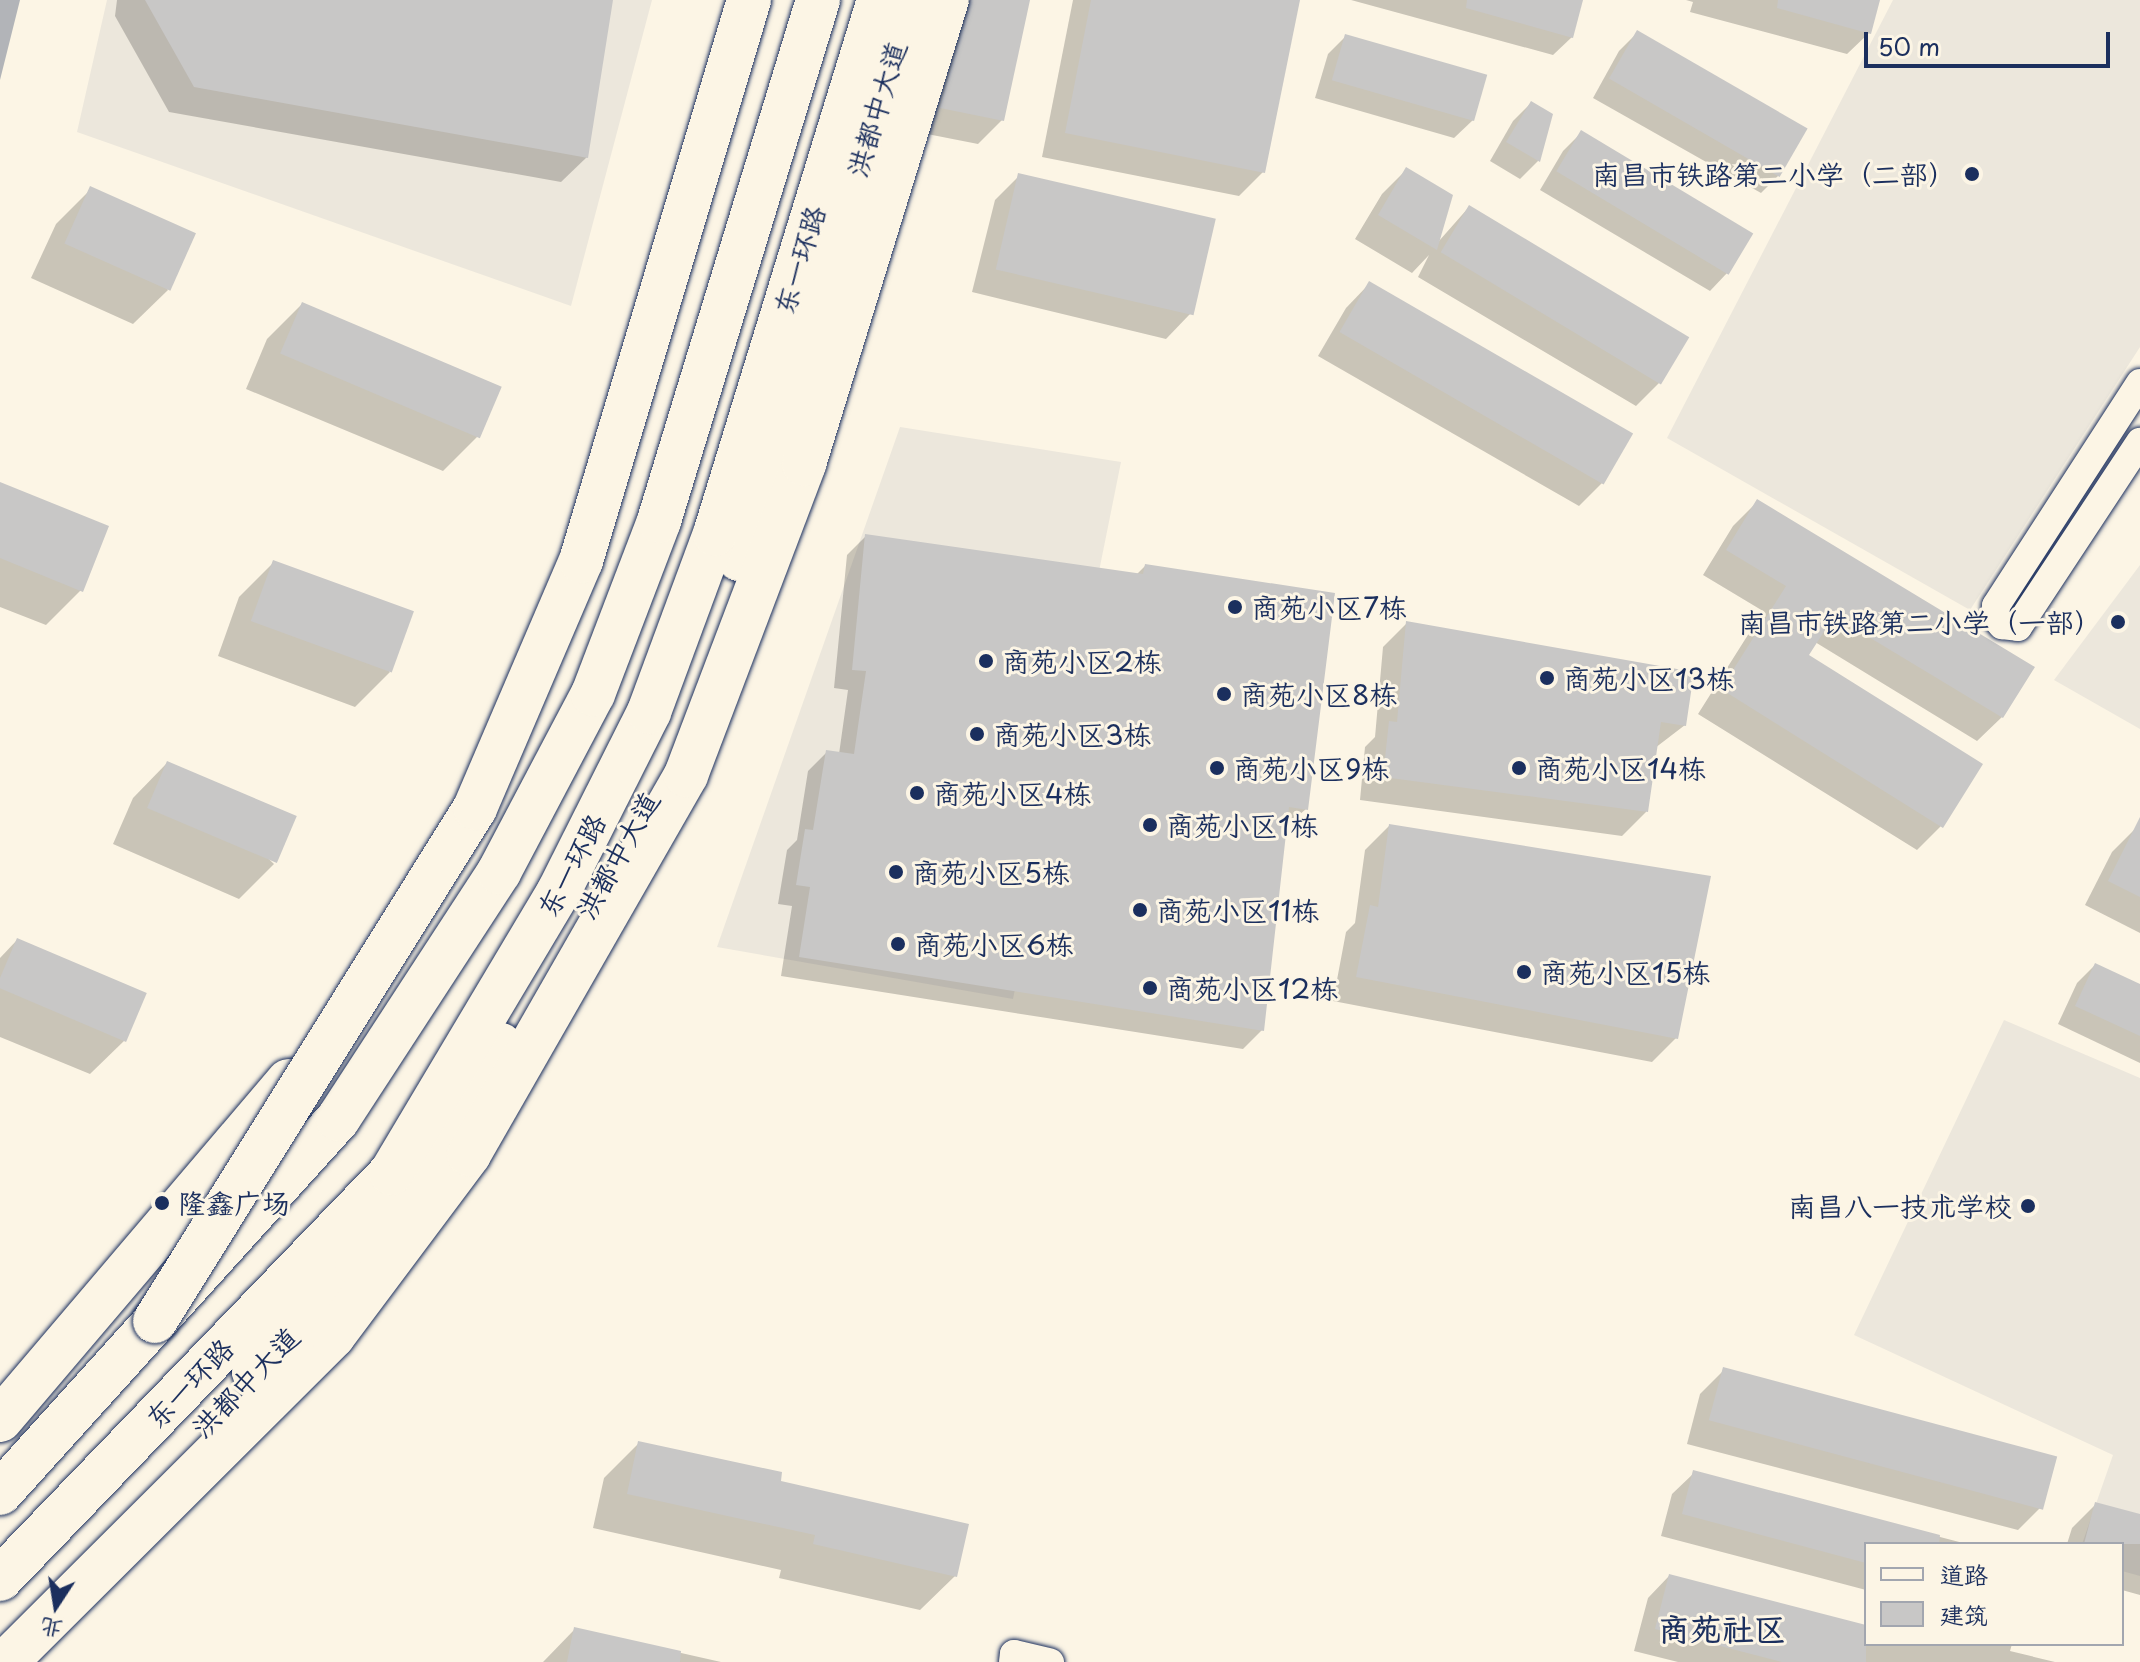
<!DOCTYPE html>
<meta charset="utf-8">
<style>
body{margin:0}
#map{position:relative;width:2140px;height:1662px;overflow:hidden;background:#fcf5e5;font-family:"Playpen Sans","LXGW WenKai TC",sans-serif}
div>[style]{position:absolute}
.built>*{inset:0;background:#ece7dc}
.water>*{inset:0;background:#b2b4b8}
.shadow>*{inset:0;background:#0003}
.building>*{inset:0;background:#c8c7c6;transform-origin:0 0}
.roads{filter:drop-shadow(0 0 2px #1b2f5e) drop-shadow(0 0 2px #1b2f5e)}
.street>*{height:28px;margin:-14px;padding:0 14px;transform-origin:14px;border-radius:14px;background:#fcf5e5}
.primary>*{height:44px;margin:-22px;padding:0 22px;transform-origin:22px;border-radius:22px;background:#fcf5e5}
.highway>*{height:44px;margin:-22px;padding:0 22px;transform-origin:22px;border-radius:22px;background:#fcf5e5}
.bridges{filter:drop-shadow(0 0 2px #1b2f5e) drop-shadow(0 0 2px #1b2f5e)}
.primary-bridge>*{height:44px;margin:-22px;padding:0 22px;transform-origin:22px;border-radius:22px;background:#fcf5e5}
.dots>*{width:22px;height:22px;translate:-50% -50%;box-sizing:border-box;border:4px solid #fcf5e5;border-radius:50%}
span{translate:-50% -50%;white-space:nowrap;text-align:center;line-height:1.15;-webkit-text-stroke:6px #fcf5e5;paint-order:stroke}
.street-label{font-size:28px;color:#1b2f5e}
.poi-label{font-size:28px;color:#1b2f5e}
.right{translate:-100% -50%;text-align:right}
.left{translate:0 -50%;text-align:left}
.quarter-label{font-size:32px;color:#1b2f5e;font-weight:700}
.legend{position:absolute;left:1864px;top:1542px;width:260px;height:104px;box-sizing:border-box;background:#fcf5e5;border:2px solid #a2a6af;margin:0;padding:10px 14px;list-style:none;font-size:24px;color:#1b2f5e}
.legend li{display:flex;align-items:center;gap:16px;height:40px}
.legend b{width:40px;border:2px solid #a2a6af}
.north{position:absolute;left:16px;top:1566px;width:80px;height:80px;-webkit-text-stroke:6px #fcf5e5;paint-order:stroke;rotate:192deg;font-size:22px;font-weight:700;line-height:32px;text-align:center;color:#1b2f5e}
.north::after{content:'';display:block;margin:auto;width:28px;height:36px;background:#1b2f5e;clip-path:polygon(50% 0,100% 100%,50% 72%,0 100%)}
.scale{position:absolute;left:1864px;top:32px;width:246px;height:36px;box-sizing:border-box;border:4px solid #1b2f5e;border-top:0;padding-left:10px;font-size:24px;line-height:28px;white-space:nowrap;color:#1b2f5e;-webkit-text-stroke:6px #fcf5e5;paint-order:stroke}
</style>
<div id="map">
<div class="built">
<i style="clip-path:polygon(107px 0,652px 0,571px 306px,77px 132px)"></i>
<i style="clip-path:polygon(1893px 0,2140px 0,2140px 347px,1970px 610px,1667px 438px)"></i>
<i style="clip-path:polygon(900px 427px,1121px 462px,1013px 999px,717px 947px)"></i>
<i style="clip-path:polygon(2140px 565px,2140px 729px,2054px 680px)"></i>
<i style="clip-path:polygon(2004px 1020px,2140px 1078px,2140px 1576px,2122px 1571px,2122px 1544px,2082px 1544px,2113px 1455px,1854px 1335px)"></i>
</div>
<div class="water">
<i style="clip-path:polygon(0 0,20px 0,0 80px)"></i>
</div>
<div class="shadow">
<i style="clip-path:polygon(117px 0,611px 0,587px 157px,561px 182px,169px 112px,115px 16px)"></i>
<i style="clip-path:polygon(944px 0,1028px 0,1002px 120px,978px 144px,917px 132px)"></i>
<i style="clip-path:polygon(1073px 0,1298px 0,1263px 172px,1239px 196px,1042px 157px)"></i>
<i style="clip-path:polygon(1351px 0,1581px 0,1572px 37px,1553px 55px)"></i>
<i style="clip-path:polygon(1686px 0,1878px 0,1869px 33px,1847px 54px,1690px 12px,1693px 2px)"></i>
<i style="clip-path:polygon(1637px 33px,1805px 128px,1779px 175px,1761px 193px,1593px 98px,1619px 51px)"></i>
<i style="clip-path:polygon(1346px 36px,1473px 120px,1454px 138px,1315px 98px,1328px 54px)"></i>
<i style="clip-path:polygon(1531px 103px,1538px 161px,1520px 179px,1490px 161px,1513px 121px)"></i>
<i style="clip-path:polygon(1581px 133px,1728px 272px,1710px 291px,1540px 190px,1563px 151px)"></i>
<i style="clip-path:polygon(1406px 170px,1439px 241px,1469px 207px,1660px 382px,1636px 406px,1418px 277px,1429px 255px,1412px 273px,1355px 239px,1382px 194px)"></i>
<i style="clip-path:polygon(1019px 176px,1190px 314px,1166px 339px,972px 292px,995px 200px)"></i>
<i style="clip-path:polygon(91px 189px,168px 290px,133px 324px,31px 278px,56px 224px)"></i>
<i style="clip-path:polygon(1370px 283px,1603px 482px,1579px 506px,1318px 356px,1346px 308px)"></i>
<i style="clip-path:polygon(302px 304px,478px 436px,443px 471px,246px 389px,267px 339px)"></i>
<i style="clip-path:polygon(0 485px,81px 590px,46px 625px,0 607px)"></i>
<i style="clip-path:polygon(1757px 502px,2002px 717px,1977px 741px,1815px 642px,1807px 656px,1941px 826px,1917px 850px,1698px 714px,1763px 611px,1703px 575px,1733px 526px)"></i>
<i style="clip-path:polygon(866px 536px,1136px 575px,1145px 566px,1306px 809px,1284px 828px,1262px 1030px,1243px 1049px,781px 976px,792px 906px,778px 904px,787px 850px,797px 840px,808px 771px,827px 752px,839px 754px,848px 690px,834px 688px,847px 555px)"></i>
<i style="clip-path:polygon(274px 562px,390px 672px,355px 707px,218px 656px,239px 597px)"></i>
<i style="clip-path:polygon(1407px 623px,1685px 725px,1655px 748px,1646px 812px,1622px 836px,1360px 800px,1365px 747px,1375px 737px,1383px 647px)"></i>
<i style="clip-path:polygon(167px 763px,274px 864px,239px 899px,113px 844px,133px 798px)"></i>
<i style="clip-path:polygon(1389px 826px,1676px 1038px,1652px 1062px,1333px 1001px,1346px 932px,1355px 923px,1365px 850px)"></i>
<i style="clip-path:polygon(2136px 828px,2140px 830px,2140px 933px,2085px 905px,2112px 852px)"></i>
<i style="clip-path:polygon(17px 940px,125px 1040px,90px 1074px,0 1037px,0 958px)"></i>
<i style="clip-path:polygon(2095px 965px,2140px 986px,2140px 1063px,2058px 1024px,2077px 983px)"></i>
<i style="clip-path:polygon(1724px 1370px,2042px 1506px,2018px 1530px,1687px 1444px,1700px 1394px)"></i>
<i style="clip-path:polygon(639px 1443px,778px 1482px,955px 1576px,920px 1610px,779px 1578px,781px 1570px,593px 1528px,604px 1478px)"></i>
<i style="clip-path:polygon(1694px 1473px,1967px 1544px,1866px 1544px,1866px 1590px,1661px 1536px,1672px 1494px)"></i>
<i style="clip-path:polygon(2096px 1504px,2140px 1516px,2140px 1595px,2122px 1590px,2122px 1544px,2067px 1544px,2072px 1528px)"></i>
<i style="clip-path:polygon(1669px 1576px,1866px 1627px,1866px 1644px,2012px 1644px,2010px 1651px,2055px 1662px,1678px 1662px,1634px 1651px,1648px 1598px)"></i>
<i style="clip-path:polygon(575px 1629px,721px 1662px,543px 1662px)"></i>
</div>
<div class="building">
<i style="clip-path:polygon(145px 0,613px 0,588px 158px,194px 87px)"></i>
<i style="clip-path:polygon(971px 0,1030px 0,1004px 121px,940px 108px)"></i>
<i style="clip-path:polygon(1091px 0,1300px 0,1265px 173px,1065px 133px)"></i>
<i style="clip-path:polygon(1467px 0,1583px 0,1573px 38px,1466px 8px)"></i>
<i style="clip-path:polygon(1778px 0,1880px 0,1871px 34px,1777px 8px)"></i>
<i style="left:1637px;top:30px;width:197px;height:56px;rotate:30deg"></i>
<i style="left:1345px;top:34px;width:148px;height:48px;rotate:16deg"></i>
<i style="clip-path:polygon(1531px 101px,1553px 114px,1540px 162px,1506px 142px)"></i>
<i style="left:1581px;top:130px;width:201px;height:48px;rotate:31deg"></i>
<i style="clip-path:polygon(1406px 167px,1453px 195px,1437px 250px,1378px 215px)"></i>
<i style="left:1018px;top:173px;width:203px;height:99px;rotate:13deg"></i>
<i style="left:90px;top:186px;width:116px;height:63px;rotate:24deg"></i>
<i style="left:1469px;top:205px;width:257px;height:55px;rotate:31deg"></i>
<i style="left:1369px;top:281px;width:305px;height:59px;rotate:30deg"></i>
<i style="left:302px;top:302px;width:217px;height:56px;rotate:23deg"></i>
<i style="clip-path:polygon(0 482px,109px 526px,83px 592px,0 558px)"></i>
<i style="clip-path:polygon(1757px 499px,2035px 667px,2003px 718px,1834px 616px,1809px 655px,1983px 764px,1943px 828px,1721px 689px,1786px 586px,1726px 550px)"></i>
<i style="clip-path:polygon(865px 534px,1143px 574px,1145px 564px,1335px 593px,1308px 810px,1289px 807px,1264px 1031px,799px 957px,810px 887px,796px 885px,805px 829px,813px 830px,826px 750px,854px 754px,866px 671px,852px 670px)"></i>
<i style="left:273px;top:560px;width:150px;height:65px;rotate:20deg"></i>
<i style="clip-path:polygon(1406px 621px,1694px 672px,1686px 726px,1661px 722px,1648px 812px,1383px 777px,1389px 721px,1397px 722px)"></i>
<i style="left:167px;top:761px;width:141px;height:51px;rotate:23deg"></i>
<i style="clip-path:polygon(2140px 817px,2140px 897px,2108px 881px)"></i>
<i style="clip-path:polygon(1389px 824px,1711px 876px,1678px 1039px,1356px 977px,1370px 905px,1378px 907px)"></i>
<i style="left:17px;top:938px;width:141px;height:53px;rotate:23deg"></i>
<i style="clip-path:polygon(2095px 963px,2140px 984px,2140px 1036px,2075px 1006px)"></i>
<i style="left:1723px;top:1367px;width:346px;height:55px;rotate:15deg"></i>
<i style="clip-path:polygon(638px 1441px,782px 1472px,781px 1481px,969px 1524px,957px 1577px,813px 1544px,815px 1535px,627px 1494px)"></i>
<i style="clip-path:polygon(1693px 1470px,1940px 1535px,1939px 1544px,1866px 1544px,1866px 1563px,1682px 1514px)"></i>
<i style="clip-path:polygon(2095px 1502px,2140px 1514px,2140px 1544px,2084px 1544px)"></i>
<i style="clip-path:polygon(1669px 1574px,1866px 1625px,1866px 1662px,1782px 1662px,1655px 1629px)"></i>
<i style="clip-path:polygon(574px 1627px,681px 1651px,680px 1662px,567px 1662px)"></i>
</div>
<div class="roads">
<div class="street">
<i style="left:2140px;top:383px;width:265px;rotate:122.9deg"></i>
<i style="left:1996px;top:606px;width:11px;rotate:95deg"></i>
<i style="left:1995px;top:617px;width:11px;rotate:49deg"></i>
<i style="left:2002px;top:625px;width:16px;rotate:7deg"></i>
<i style="left:2018px;top:627px;width:222px;rotate:-56.6deg"></i>
<i style="left:1013px;top:1662px;width:8px;rotate:-83deg"></i>
<i style="left:1014px;top:1654px;width:37px;rotate:13deg"></i>
</div>
<div class="primary">
<i style="left:739px;top:559px;width:584px;rotate:-73.08deg"></i>
<i style="left:254px;top:1372px;width:149px;rotate:-46.4deg"></i>
<i style="left:357px;top:1264px;width:262px;rotate:-56.9deg"></i>
<i style="left:0;top:1420px;width:445px;rotate:-49.6deg"></i>
<i style="left:6px;top:1662px;width:462px;rotate:-44.9deg"></i>
<i style="left:333px;top:1336px;width:227px;rotate:-53.2deg"></i>
<i style="left:469px;top:1154px;width:437px;rotate:-60.2deg"></i>
<i style="left:686px;top:775px;width:333px;rotate:-69.2deg"></i>
<i style="left:804px;top:464px;width:486px;rotate:-72.9deg"></i>
</div>
<div class="highway">
<i style="left:0;top:1493px;width:504px;rotate:-47.89deg"></i>
<i style="left:338px;top:1119px;width:295px;rotate:-56.9deg"></i>
<i style="left:499px;top:872px;width:201px;rotate:-62.2deg"></i>
<i style="left:593px;top:694px;width:185px;rotate:-69.1deg"></i>
<i style="left:659px;top:521px;width:545px;rotate:-73.03deg"></i>
<i style="left:0;top:1579px;width:564px;rotate:-46.08deg"></i>
<i style="left:391px;top:1173px;width:326px;rotate:-59.2deg"></i>
<i style="left:558px;top:893px;width:203px;rotate:-63.3deg"></i>
<i style="left:649px;top:712px;width:190px;rotate:-69.7deg"></i>
<i style="left:715px;top:534px;width:559px;rotate:-72.93deg"></i>
</div>
</div>
<div class="bridges">
<div class="primary-bridge">
<i style="left:155px;top:1321px;width:605px;rotate:-58.04deg"></i>
<i style="left:475px;top:808px;width:269px;rotate:-66.8deg"></i>
<i style="left:581px;top:561px;width:586px;rotate:-73.33deg"></i>
</div>
</div>
<div class="dots">
<i style="left:1972px;top:174px;background:#1b2f5e"></i>
<i style="left:1235px;top:607px;background:#1b2f5e"></i>
<i style="left:2118px;top:622px;background:#1b2f5e"></i>
<i style="left:986px;top:661px;background:#1b2f5e"></i>
<i style="left:1547px;top:678px;background:#1b2f5e"></i>
<i style="left:1224px;top:694px;background:#1b2f5e"></i>
<i style="left:977px;top:734px;background:#1b2f5e"></i>
<i style="left:1217px;top:768px;background:#1b2f5e"></i>
<i style="left:1519px;top:768px;background:#1b2f5e"></i>
<i style="left:917px;top:793px;background:#1b2f5e"></i>
<i style="left:1150px;top:825px;background:#1b2f5e"></i>
<i style="left:896px;top:872px;background:#1b2f5e"></i>
<i style="left:1140px;top:910px;background:#1b2f5e"></i>
<i style="left:898px;top:944px;background:#1b2f5e"></i>
<i style="left:1524px;top:972px;background:#1b2f5e"></i>
<i style="left:1150px;top:988px;background:#1b2f5e"></i>
<i style="left:162px;top:1203px;background:#1b2f5e"></i>
<i style="left:2028px;top:1206px;background:#1b2f5e"></i>
</div>
<div class="street-label">
<span style="left:876px;top:109px;rotate:-73deg">洪都中大道</span>
<span style="left:799px;top:260px;rotate:-73deg">东一环路</span>
<span style="left:617px;top:855px;rotate:-61deg">洪都中大道</span>
<span style="left:571px;top:865px;rotate:-62deg">东一环路</span>
<span style="left:245px;top:1382px;rotate:-46deg">洪都中大道</span>
<span style="left:189px;top:1383px;rotate:-46deg">东一环路</span>
</div>
<div class="poi-label">
<span class="right" style="left:1956px;top:174px">南昌市铁路第二小学（二部）</span>
<span class="left" style="left:1251px;top:607px">商苑小区7栋</span>
<span class="right" style="left:2102px;top:622px">南昌市铁路第二小学（一部）</span>
<span class="left" style="left:1002px;top:661px">商苑小区2栋</span>
<span class="left" style="left:1563px;top:678px">商苑小区13栋</span>
<span class="left" style="left:1240px;top:694px">商苑小区8栋</span>
<span class="left" style="left:993px;top:734px">商苑小区3栋</span>
<span class="left" style="left:1233px;top:768px">商苑小区9栋</span>
<span class="left" style="left:1535px;top:768px">商苑小区14栋</span>
<span class="left" style="left:933px;top:793px">商苑小区4栋</span>
<span class="left" style="left:1166px;top:825px">商苑小区1栋</span>
<span class="left" style="left:912px;top:872px">商苑小区5栋</span>
<span class="left" style="left:1156px;top:910px">商苑小区11栋</span>
<span class="left" style="left:914px;top:944px">商苑小区6栋</span>
<span class="left" style="left:1540px;top:972px">商苑小区15栋</span>
<span class="left" style="left:1166px;top:988px">商苑小区12栋</span>
<span class="left" style="left:178px;top:1203px">隆鑫广场</span>
<span class="right" style="left:2012px;top:1206px">南昌八一技术学校</span>
</div>
<div class="quarter-label">
<span style="left:1722px;top:1628px">商苑社区</span>
</div>
<ul class="legend">
<li><b style="height:10px;background:#fcf5e5"></b>道路</li>
<li><b style="height:22px;background:#c8c7c6"></b>建筑</li>
</ul>
<div class="north">北</div>
<div class="scale">50 m</div>
</div>
